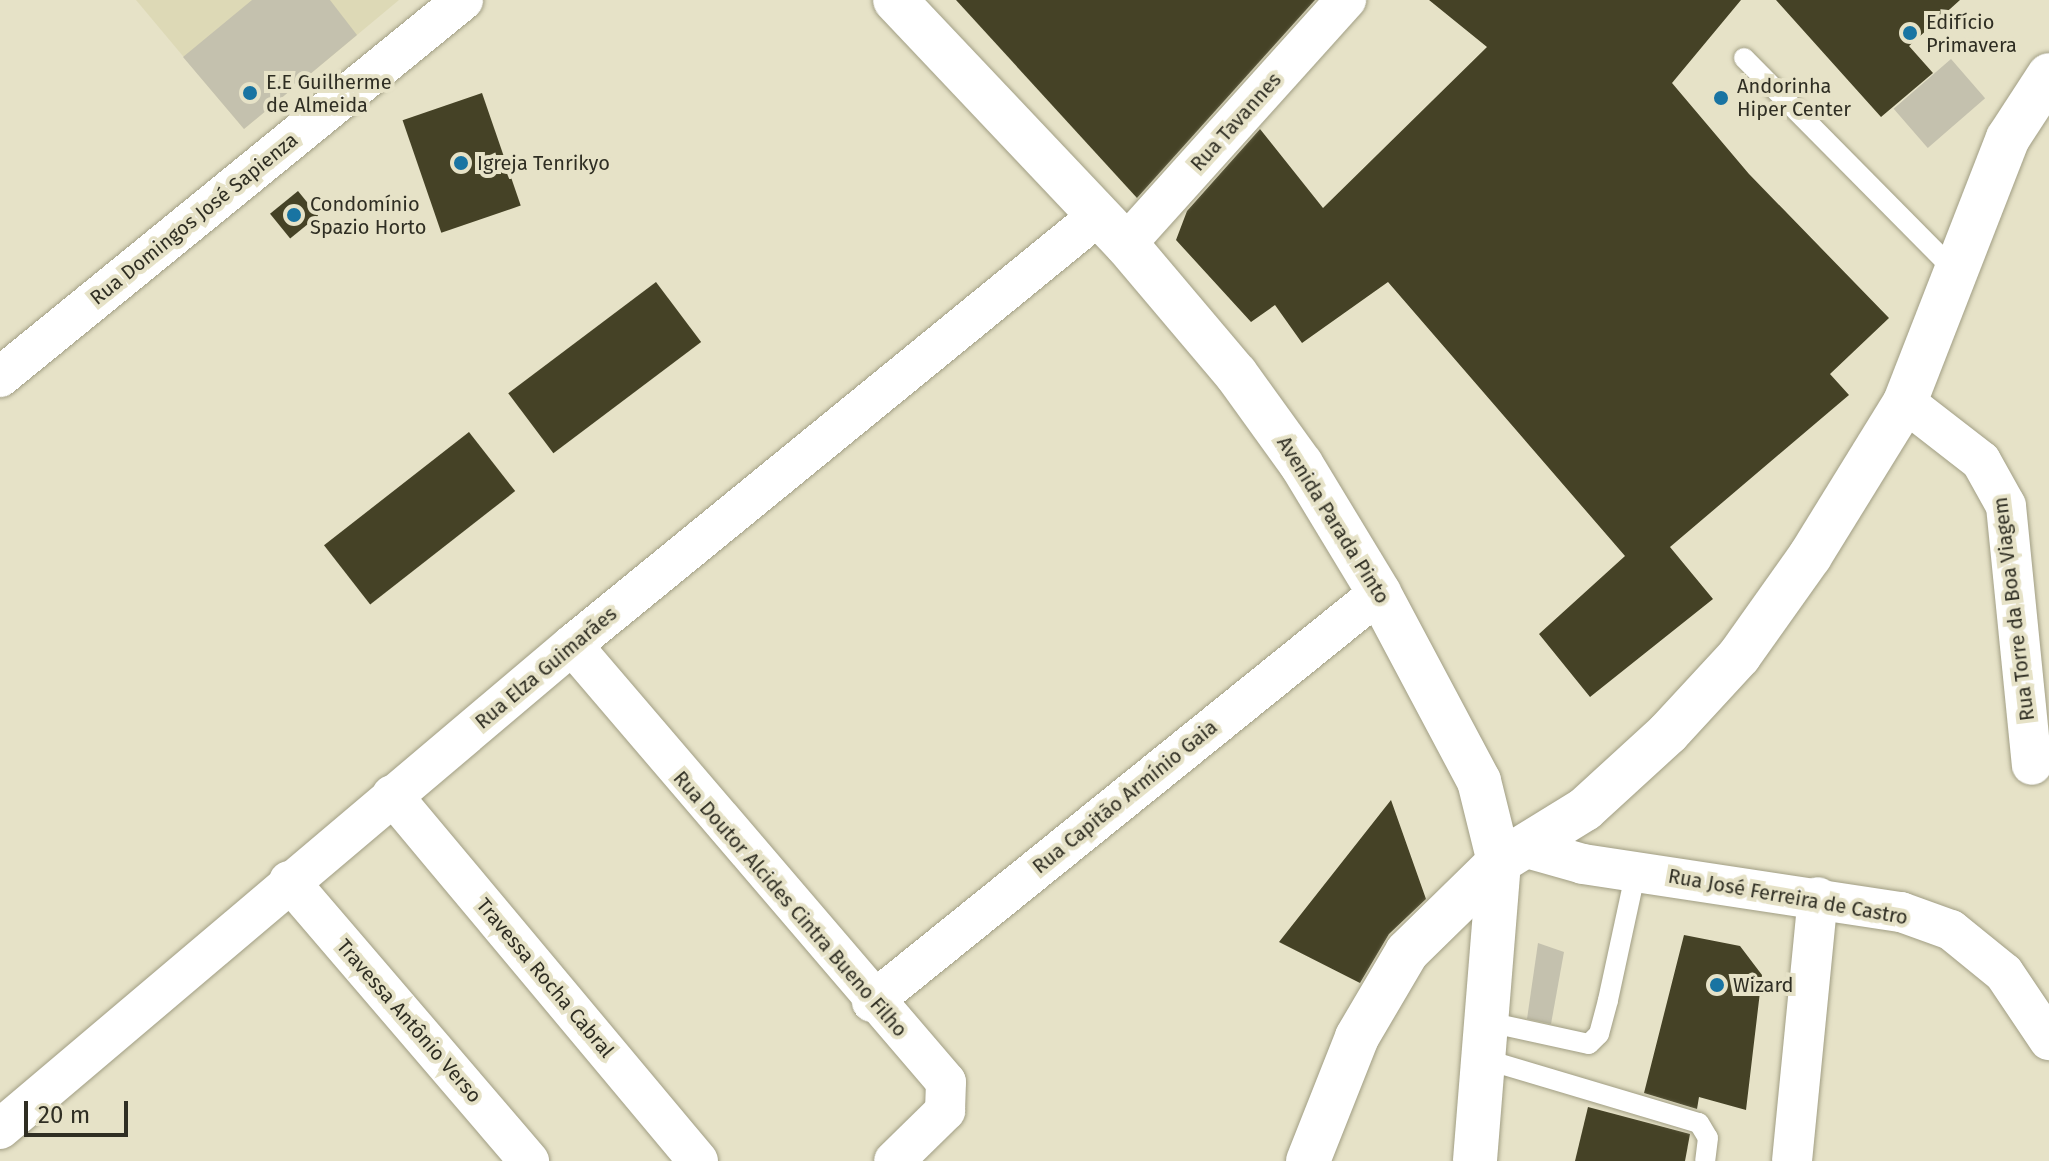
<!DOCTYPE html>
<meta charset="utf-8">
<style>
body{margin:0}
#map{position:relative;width:2049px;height:1161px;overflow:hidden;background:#e6e2c7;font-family:"Fira Sans",sans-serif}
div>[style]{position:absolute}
.built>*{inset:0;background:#ddd9b6}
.green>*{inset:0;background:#c4c1ae;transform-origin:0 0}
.building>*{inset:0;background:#454226;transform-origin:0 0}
.roads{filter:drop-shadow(0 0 2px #a19e84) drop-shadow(0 0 2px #a19e84)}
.lane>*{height:20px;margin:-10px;padding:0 10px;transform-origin:10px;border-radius:10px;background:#fff}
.street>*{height:40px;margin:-20px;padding:0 20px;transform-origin:20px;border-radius:20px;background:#fff}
.secondary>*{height:44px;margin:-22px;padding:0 22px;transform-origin:22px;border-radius:22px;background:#fff}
.dots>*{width:22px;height:22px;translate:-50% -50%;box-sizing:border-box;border:4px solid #e6e2c7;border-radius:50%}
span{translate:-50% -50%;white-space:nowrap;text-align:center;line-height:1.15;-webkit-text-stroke:8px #e6e2c7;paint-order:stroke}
.poi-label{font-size:20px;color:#2f2e23}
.left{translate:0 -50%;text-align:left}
.street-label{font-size:20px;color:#2f2e23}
.scale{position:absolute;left:24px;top:1101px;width:104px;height:36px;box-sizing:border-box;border:4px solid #2f2e23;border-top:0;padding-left:10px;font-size:24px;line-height:28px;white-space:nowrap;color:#2f2e23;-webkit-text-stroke:6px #e6e2c7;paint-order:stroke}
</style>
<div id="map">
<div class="built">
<i style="clip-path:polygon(136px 0,399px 0,244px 129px)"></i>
</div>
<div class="green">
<i style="clip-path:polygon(252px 0,330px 0,357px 35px,244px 129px,183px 57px)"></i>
<i style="left:1951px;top:59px;width:52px;height:76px;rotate:49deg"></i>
<i style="clip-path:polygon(1538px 943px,1564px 952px,1551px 1024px,1527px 1019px)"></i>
</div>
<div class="building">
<i style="clip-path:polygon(956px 0,1315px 0,1137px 198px)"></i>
<i style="clip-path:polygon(1429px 0,1741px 0,1672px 83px,1749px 174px,1889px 318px,1830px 374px,1849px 395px,1670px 547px,1713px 599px,1590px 697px,1539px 634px,1625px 556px,1388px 282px,1302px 343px,1275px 305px,1251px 322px,1176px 240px,1187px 211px,1260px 129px,1323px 208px,1487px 47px)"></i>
<i style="clip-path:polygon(1776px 0,1960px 0,1909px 46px,1933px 73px,1881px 117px)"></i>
<i style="left:482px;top:93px;width:119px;height:84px;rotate:71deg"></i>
<i style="left:298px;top:191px;width:32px;height:36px;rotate:51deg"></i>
<i style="left:656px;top:282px;width:75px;height:185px;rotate:53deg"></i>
<i style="left:469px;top:432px;width:75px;height:184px;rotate:52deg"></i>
<i style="clip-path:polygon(1391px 800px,1426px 899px,1389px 934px,1360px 983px,1279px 942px)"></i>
<i style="clip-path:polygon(1684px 935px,1740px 946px,1762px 975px,1746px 1110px,1699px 1097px,1697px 1109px,1644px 1093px)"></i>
<i style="clip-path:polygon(1588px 1107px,1690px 1134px,1685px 1161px,1575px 1161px)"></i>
</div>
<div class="roads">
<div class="lane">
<i style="left:1744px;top:58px;width:301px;rotate:45.3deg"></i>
<i style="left:1488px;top:1022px;width:103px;rotate:12.3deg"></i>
<i style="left:1589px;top:1044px;width:14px;rotate:-45deg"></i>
<i style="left:1599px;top:1034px;width:35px;rotate:-75deg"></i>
<i style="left:1608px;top:1000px;width:132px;rotate:-77.8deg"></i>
<i style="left:1484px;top:1059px;width:224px;rotate:16.6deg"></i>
<i style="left:1699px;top:1123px;width:17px;rotate:59deg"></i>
<i style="left:1708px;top:1138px;width:23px;rotate:97deg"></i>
</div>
<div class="street">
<i style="left:1126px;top:244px;width:329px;rotate:-48deg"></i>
<i style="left:0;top:377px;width:597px;rotate:-39.15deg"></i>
<i style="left:1905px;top:402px;width:96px;rotate:37.8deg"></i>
<i style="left:1981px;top:461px;width:51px;rotate:60.9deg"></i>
<i style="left:2006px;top:506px;width:260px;rotate:84.3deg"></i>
<i style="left:572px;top:645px;width:575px;rotate:49.44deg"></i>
<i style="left:946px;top:1082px;width:29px;rotate:92deg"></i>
<i style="left:945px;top:1111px;width:71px;rotate:135.6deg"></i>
<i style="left:392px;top:795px;width:477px;rotate:50.1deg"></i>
<i style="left:1527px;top:848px;width:58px;rotate:15.9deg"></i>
<i style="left:1583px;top:864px;width:322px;rotate:8.6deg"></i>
<i style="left:1901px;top:912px;width:53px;rotate:19.8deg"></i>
<i style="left:1951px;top:930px;width:68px;rotate:39.1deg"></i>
<i style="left:2004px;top:973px;width:81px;rotate:56.1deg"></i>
<i style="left:289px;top:881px;width:369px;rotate:49.4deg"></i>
<i style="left:872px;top:1002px;width:651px;rotate:-38.89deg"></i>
<i style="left:0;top:1129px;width:749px;rotate:-40.24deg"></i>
<i style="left:572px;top:645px;width:680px;rotate:-39.21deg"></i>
<i style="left:1792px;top:1161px;width:265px;rotate:-84.4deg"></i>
</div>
<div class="secondary">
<i style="left:895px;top:0;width:336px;rotate:46.6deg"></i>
<i style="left:1126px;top:244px;width:170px;rotate:49.8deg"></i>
<i style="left:1236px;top:374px;width:111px;rotate:54.2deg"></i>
<i style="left:1301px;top:464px;width:151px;rotate:58.8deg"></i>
<i style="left:1379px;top:593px;width:213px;rotate:62deg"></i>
<i style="left:1479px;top:781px;width:83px;rotate:76.1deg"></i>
<i style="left:1499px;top:862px;width:300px;rotate:94.6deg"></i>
<i style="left:1308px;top:1161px;width:133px;rotate:-68.4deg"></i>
<i style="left:1357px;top:1037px;width:99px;rotate:-59.5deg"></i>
<i style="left:1407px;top:952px;width:129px;rotate:-44.4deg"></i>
<i style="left:1499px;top:862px;width:101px;rotate:-31.6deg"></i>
<i style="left:1585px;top:809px;width:113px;rotate:-42.5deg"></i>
<i style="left:1668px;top:733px;width:105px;rotate:-47.3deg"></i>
<i style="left:1739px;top:656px;width:123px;rotate:-54.6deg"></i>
<i style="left:1810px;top:556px;width:181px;rotate:-58.3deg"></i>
<i style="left:1905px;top:402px;width:283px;rotate:-68.7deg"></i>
<i style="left:2008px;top:138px;width:75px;rotate:-56.9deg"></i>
</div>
</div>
<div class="dots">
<i style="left:1910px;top:33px;background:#1974a2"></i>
<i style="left:250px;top:93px;background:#1974a2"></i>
<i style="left:1721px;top:98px;background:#1974a2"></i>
<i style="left:461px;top:163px;background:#1974a2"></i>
<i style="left:294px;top:215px;background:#1974a2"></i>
<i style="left:1717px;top:985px;background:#1974a2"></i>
</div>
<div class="poi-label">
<span class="left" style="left:1926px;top:34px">Edifício<br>Primavera</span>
<span class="left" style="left:266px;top:94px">E.E Guilherme<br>de Almeida</span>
<span class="left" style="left:1737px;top:98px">Andorinha<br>Hiper Center</span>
<span class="left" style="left:477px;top:163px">Igreja Tenrikyo</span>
<span class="left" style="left:310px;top:216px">Condomínio<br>Spazio Horto</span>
<span class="left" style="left:1733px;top:985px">Wizard</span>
</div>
<div class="street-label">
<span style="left:1236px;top:122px;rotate:-48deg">Rua Tavannes</span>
<span style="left:194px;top:219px;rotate:-39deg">Rua Domingos José Sapienza</span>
<span style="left:1333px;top:520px;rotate:58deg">Avenida Parada Pinto</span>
<span style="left:2014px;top:609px;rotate:-97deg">Rua Torre da Boa Viagem</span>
<span style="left:546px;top:668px;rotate:-40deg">Rua Elza Guimarães</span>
<span style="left:1125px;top:797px;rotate:-39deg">Rua Capitão Armínio Gaia</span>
<span style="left:1788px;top:897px;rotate:10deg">Rua José Ferreira de Castro</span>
<span style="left:790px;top:904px;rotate:49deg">Rua Doutor Alcides Cintra Bueno Filho</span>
<span style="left:545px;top:978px;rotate:50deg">Travessa Rocha Cabral</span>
<span style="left:409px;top:1021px;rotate:49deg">Travessa Antônio Verso</span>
</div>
<div class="scale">20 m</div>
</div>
